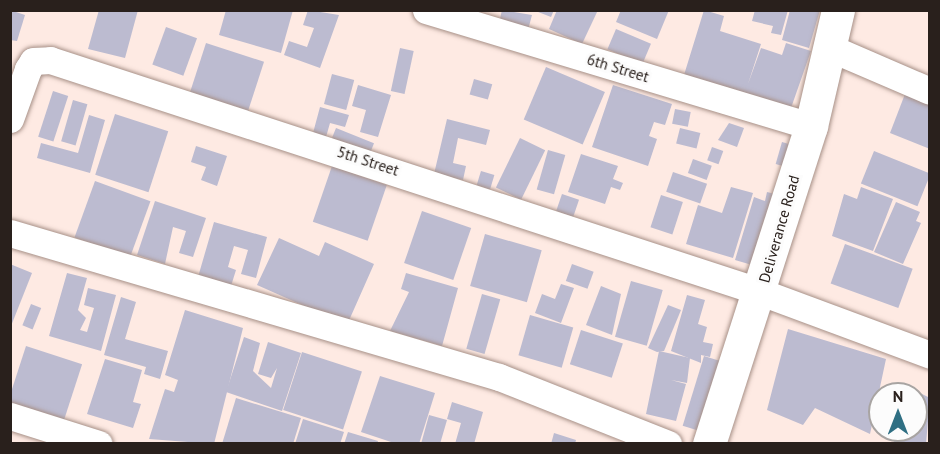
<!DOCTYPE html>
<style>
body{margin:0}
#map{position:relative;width:940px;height:454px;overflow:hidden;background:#feeae3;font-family:"PT Sans",sans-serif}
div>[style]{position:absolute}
.building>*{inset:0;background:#bcbbd0;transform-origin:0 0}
.roads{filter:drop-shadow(0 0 2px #a79087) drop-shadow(0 0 2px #a79087)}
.minor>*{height:27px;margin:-13.5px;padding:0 13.5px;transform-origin:13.5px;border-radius:13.5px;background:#fff}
.tertiary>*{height:33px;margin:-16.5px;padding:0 16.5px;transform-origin:16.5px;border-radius:16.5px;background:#fff}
span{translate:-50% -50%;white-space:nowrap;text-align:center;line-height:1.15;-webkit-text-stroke:6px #fcfcfc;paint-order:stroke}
.street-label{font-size:15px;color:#29201c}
.frame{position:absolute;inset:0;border:12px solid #29201c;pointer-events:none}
.north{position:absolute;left:868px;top:382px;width:60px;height:60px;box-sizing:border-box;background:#fcfcfc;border:2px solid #a8a4a2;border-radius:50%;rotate:0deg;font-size:16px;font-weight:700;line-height:24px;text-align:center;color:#29201c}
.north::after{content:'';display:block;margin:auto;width:21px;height:27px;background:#2f6f83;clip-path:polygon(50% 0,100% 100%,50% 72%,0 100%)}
</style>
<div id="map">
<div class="building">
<i style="clip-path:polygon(10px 10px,25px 15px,17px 41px,10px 40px)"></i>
<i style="clip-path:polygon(99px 10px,138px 10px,125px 58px,88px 49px)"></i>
<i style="clip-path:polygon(226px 10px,293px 10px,281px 53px,219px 35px)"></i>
<i style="clip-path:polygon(308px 10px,339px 15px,320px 68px,284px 55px,289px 41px,307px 47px,314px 28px,303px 25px)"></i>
<i style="clip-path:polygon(502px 10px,532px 15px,528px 30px,499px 23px)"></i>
<i style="clip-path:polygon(533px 10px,554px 10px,551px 17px)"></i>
<i style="clip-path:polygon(557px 10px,598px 10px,582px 44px,549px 29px)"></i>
<i style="clip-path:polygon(621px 10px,669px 10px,657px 39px,616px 22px)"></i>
<i style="clip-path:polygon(704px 10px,724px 16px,720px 31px,761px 44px,748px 84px,761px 48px,782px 55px,786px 43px,811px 51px,791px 108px,684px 75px)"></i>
<i style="clip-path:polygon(755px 10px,788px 10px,781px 35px,771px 33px,773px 26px,752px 21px)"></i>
<i style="clip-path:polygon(790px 10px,820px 10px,809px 48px,782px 40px)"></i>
<i style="left:166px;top:27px;width:33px;height:40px;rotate:20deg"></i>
<i style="left:616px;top:29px;width:38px;height:22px;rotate:23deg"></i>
<i style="left:206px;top:43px;width:61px;height:53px;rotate:18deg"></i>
<i style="left:400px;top:48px;width:14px;height:44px;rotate:12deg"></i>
<i style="left:546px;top:67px;width:64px;height:57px;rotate:23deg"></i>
<i style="left:332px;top:74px;width:23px;height:31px;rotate:15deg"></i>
<i style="left:474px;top:79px;width:19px;height:16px;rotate:16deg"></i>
<i style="clip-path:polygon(358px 85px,391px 95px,378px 137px,360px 132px,366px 110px,352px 106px)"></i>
<i style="clip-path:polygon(613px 85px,672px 104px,665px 125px,654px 122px,649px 136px,657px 139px,648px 166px,592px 147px)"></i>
<i style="left:53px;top:91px;width:16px;height:48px;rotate:18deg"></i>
<i style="clip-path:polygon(905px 94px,930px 103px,930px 149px,890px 133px)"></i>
<i style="left:73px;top:100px;width:15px;height:43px;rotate:16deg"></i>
<i style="clip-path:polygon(320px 107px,349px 115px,345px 127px,330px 123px,326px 137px,313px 133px)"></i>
<i style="left:675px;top:109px;width:16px;height:15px;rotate:11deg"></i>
<i style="left:115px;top:114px;width:56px;height:64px;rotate:18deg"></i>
<i style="clip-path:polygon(89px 115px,105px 120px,90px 173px,37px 158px,41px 143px,78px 153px)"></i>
<i style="clip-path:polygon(447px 119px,490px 130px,486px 145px,458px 138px,453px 163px,466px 166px,463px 180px,434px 174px)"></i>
<i style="clip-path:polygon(729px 123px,744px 128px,737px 147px,718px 140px)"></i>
<i style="left:336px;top:128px;width:41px;height:13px;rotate:22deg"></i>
<i style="left:680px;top:128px;width:21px;height:16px;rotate:14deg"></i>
<i style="left:520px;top:138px;width:28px;height:55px;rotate:26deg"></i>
<i style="left:782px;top:142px;width:15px;height:23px;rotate:16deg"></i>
<i style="clip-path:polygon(196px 146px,227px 156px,217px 186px,201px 180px,206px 167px,191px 162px)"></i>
<i style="left:712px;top:147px;width:12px;height:14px;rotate:20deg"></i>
<i style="left:548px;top:150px;width:18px;height:41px;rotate:16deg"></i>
<i style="left:874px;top:151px;width:61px;height:35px;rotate:22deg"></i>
<i style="clip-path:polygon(581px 154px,618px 166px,613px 179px,623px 183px,620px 190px,611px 187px,605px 204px,568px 192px)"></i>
<i style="left:693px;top:159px;width:20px;height:15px;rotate:20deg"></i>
<i style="left:332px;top:166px;width:58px;height:59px;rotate:19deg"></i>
<i style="left:481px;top:171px;width:14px;height:15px;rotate:17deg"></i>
<i style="left:673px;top:172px;width:36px;height:21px;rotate:19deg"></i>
<i style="left:95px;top:181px;width:59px;height:60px;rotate:20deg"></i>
<i style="clip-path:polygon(731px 187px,753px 193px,733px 258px,686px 244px,698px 205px,722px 213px)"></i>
<i style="clip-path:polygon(861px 187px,893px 199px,873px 251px,832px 236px,844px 194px,857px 199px)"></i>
<i style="clip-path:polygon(767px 192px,783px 196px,766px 269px,735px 260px,754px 197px,765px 201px)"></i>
<i style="left:562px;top:194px;width:18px;height:18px;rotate:19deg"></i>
<i style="left:661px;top:195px;width:23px;height:34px;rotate:18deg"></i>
<i style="clip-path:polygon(155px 201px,206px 218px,193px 257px,179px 253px,186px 231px,173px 227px,165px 264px,137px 255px)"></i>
<i style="clip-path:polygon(896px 202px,920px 212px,916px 221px,921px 223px,903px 264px,874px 252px)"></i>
<i style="left:422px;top:211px;width:52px;height:55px;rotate:19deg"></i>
<i style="clip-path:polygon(214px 222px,267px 237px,256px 278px,241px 274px,248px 250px,234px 246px,228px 267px,236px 270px,231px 286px,198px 277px)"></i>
<i style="left:485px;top:234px;width:59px;height:54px;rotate:16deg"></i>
<i style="clip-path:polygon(279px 238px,319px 256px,325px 242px,374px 264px,347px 325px,257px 285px)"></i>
<i style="left:845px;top:244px;width:72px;height:42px;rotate:20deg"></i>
<i style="clip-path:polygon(10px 264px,32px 273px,11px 326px,10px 326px)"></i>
<i style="left:572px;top:264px;width:23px;height:18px;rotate:20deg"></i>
<i style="clip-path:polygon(67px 273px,87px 278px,78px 310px,86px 318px,80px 330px,87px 332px,94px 308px,84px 305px,88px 288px,116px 295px,101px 351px,49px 336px)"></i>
<i style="clip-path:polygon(406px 273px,458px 288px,442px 346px,390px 331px,409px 292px,401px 289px)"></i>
<i style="left:631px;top:281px;width:33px;height:58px;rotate:16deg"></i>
<i style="clip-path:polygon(561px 284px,574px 288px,561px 323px,535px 313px,542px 294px,555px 299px)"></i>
<i style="clip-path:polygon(601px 286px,621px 294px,612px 335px,586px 325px)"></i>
<i style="left:482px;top:294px;width:19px;height:57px;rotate:16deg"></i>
<i style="clip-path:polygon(687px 295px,705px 300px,698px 324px,707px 327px,703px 342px,713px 344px,710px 357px,701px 355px,701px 363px,671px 351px)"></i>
<i style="clip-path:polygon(121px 297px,136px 302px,125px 339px,168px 351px,160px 379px,144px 374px,146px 367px,104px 355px)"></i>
<i style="left:31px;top:304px;width:11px;height:23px;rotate:22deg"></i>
<i style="clip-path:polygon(668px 305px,681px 310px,664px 351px,657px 352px,648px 348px)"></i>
<i style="clip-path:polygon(185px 310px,243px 328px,214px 444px,149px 439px,165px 389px,174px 392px,178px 380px,165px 375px)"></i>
<i style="left:530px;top:315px;width:45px;height:42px;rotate:16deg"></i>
<i style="clip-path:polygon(788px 329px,886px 359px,870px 434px,815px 408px,803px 425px,767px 410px)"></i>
<i style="left:581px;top:330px;width:44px;height:36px;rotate:18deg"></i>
<i style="clip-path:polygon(244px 337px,260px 343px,253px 371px,271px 388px,277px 368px,271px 378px,258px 374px,268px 342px,301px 353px,282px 411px,226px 392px)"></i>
<i style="left:26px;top:346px;width:59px;height:62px;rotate:18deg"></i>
<i style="clip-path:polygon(659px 351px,690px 358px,687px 383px,671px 380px,686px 384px,676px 421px,646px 414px)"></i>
<i style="left:302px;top:352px;width:63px;height:61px;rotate:18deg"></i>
<i style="left:704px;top:356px;width:27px;height:73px;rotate:17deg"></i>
<i style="clip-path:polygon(105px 359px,142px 370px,133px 402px,141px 404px,133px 428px,87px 414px)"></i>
<i style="clip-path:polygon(380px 376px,435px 393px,419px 444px,397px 444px,361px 432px)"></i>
<i style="clip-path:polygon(914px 390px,930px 398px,926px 444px,893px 444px,898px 430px,916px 430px)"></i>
<i style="clip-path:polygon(236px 398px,301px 418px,293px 444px,222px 444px)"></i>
<i style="clip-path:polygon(452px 402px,483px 412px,474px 444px,455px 444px,461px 423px,447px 419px)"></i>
<i style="clip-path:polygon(429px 415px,447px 420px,440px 444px,421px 444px)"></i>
<i style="clip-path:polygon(303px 419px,344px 432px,340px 444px,295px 444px)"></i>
<i style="clip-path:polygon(348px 432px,378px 441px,377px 444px,344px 444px)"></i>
<i style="clip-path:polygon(554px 433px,576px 440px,575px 444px,551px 444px)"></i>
</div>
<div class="roads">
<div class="minor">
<i style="left:426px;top:10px;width:402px;rotate:16.8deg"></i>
<i style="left:828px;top:47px;width:111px;rotate:23.3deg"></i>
<i style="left:10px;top:119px;width:53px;rotate:-70.2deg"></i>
<i style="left:28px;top:69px;width:9px;rotate:-58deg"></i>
<i style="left:33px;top:61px;width:17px;rotate:-3deg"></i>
<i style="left:50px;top:60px;width:748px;rotate:18.07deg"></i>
<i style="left:761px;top:292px;width:180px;rotate:20.4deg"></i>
<i style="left:10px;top:233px;width:510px;rotate:16.41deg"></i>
<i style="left:499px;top:377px;width:182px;rotate:21.6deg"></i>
<i style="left:10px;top:416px;width:93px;rotate:17.5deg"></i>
</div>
<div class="tertiary">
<i style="left:709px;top:444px;width:334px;rotate:-72.2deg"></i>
<i style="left:811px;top:126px;width:119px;rotate:-76.9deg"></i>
</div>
</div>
<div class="street-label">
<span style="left:618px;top:68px;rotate:17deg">6th Street</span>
<span style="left:368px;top:161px;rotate:18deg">5th Street</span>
<span style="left:779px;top:229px;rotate:-74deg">Deliverance Road</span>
</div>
<div class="frame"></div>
<div class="north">N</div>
</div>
